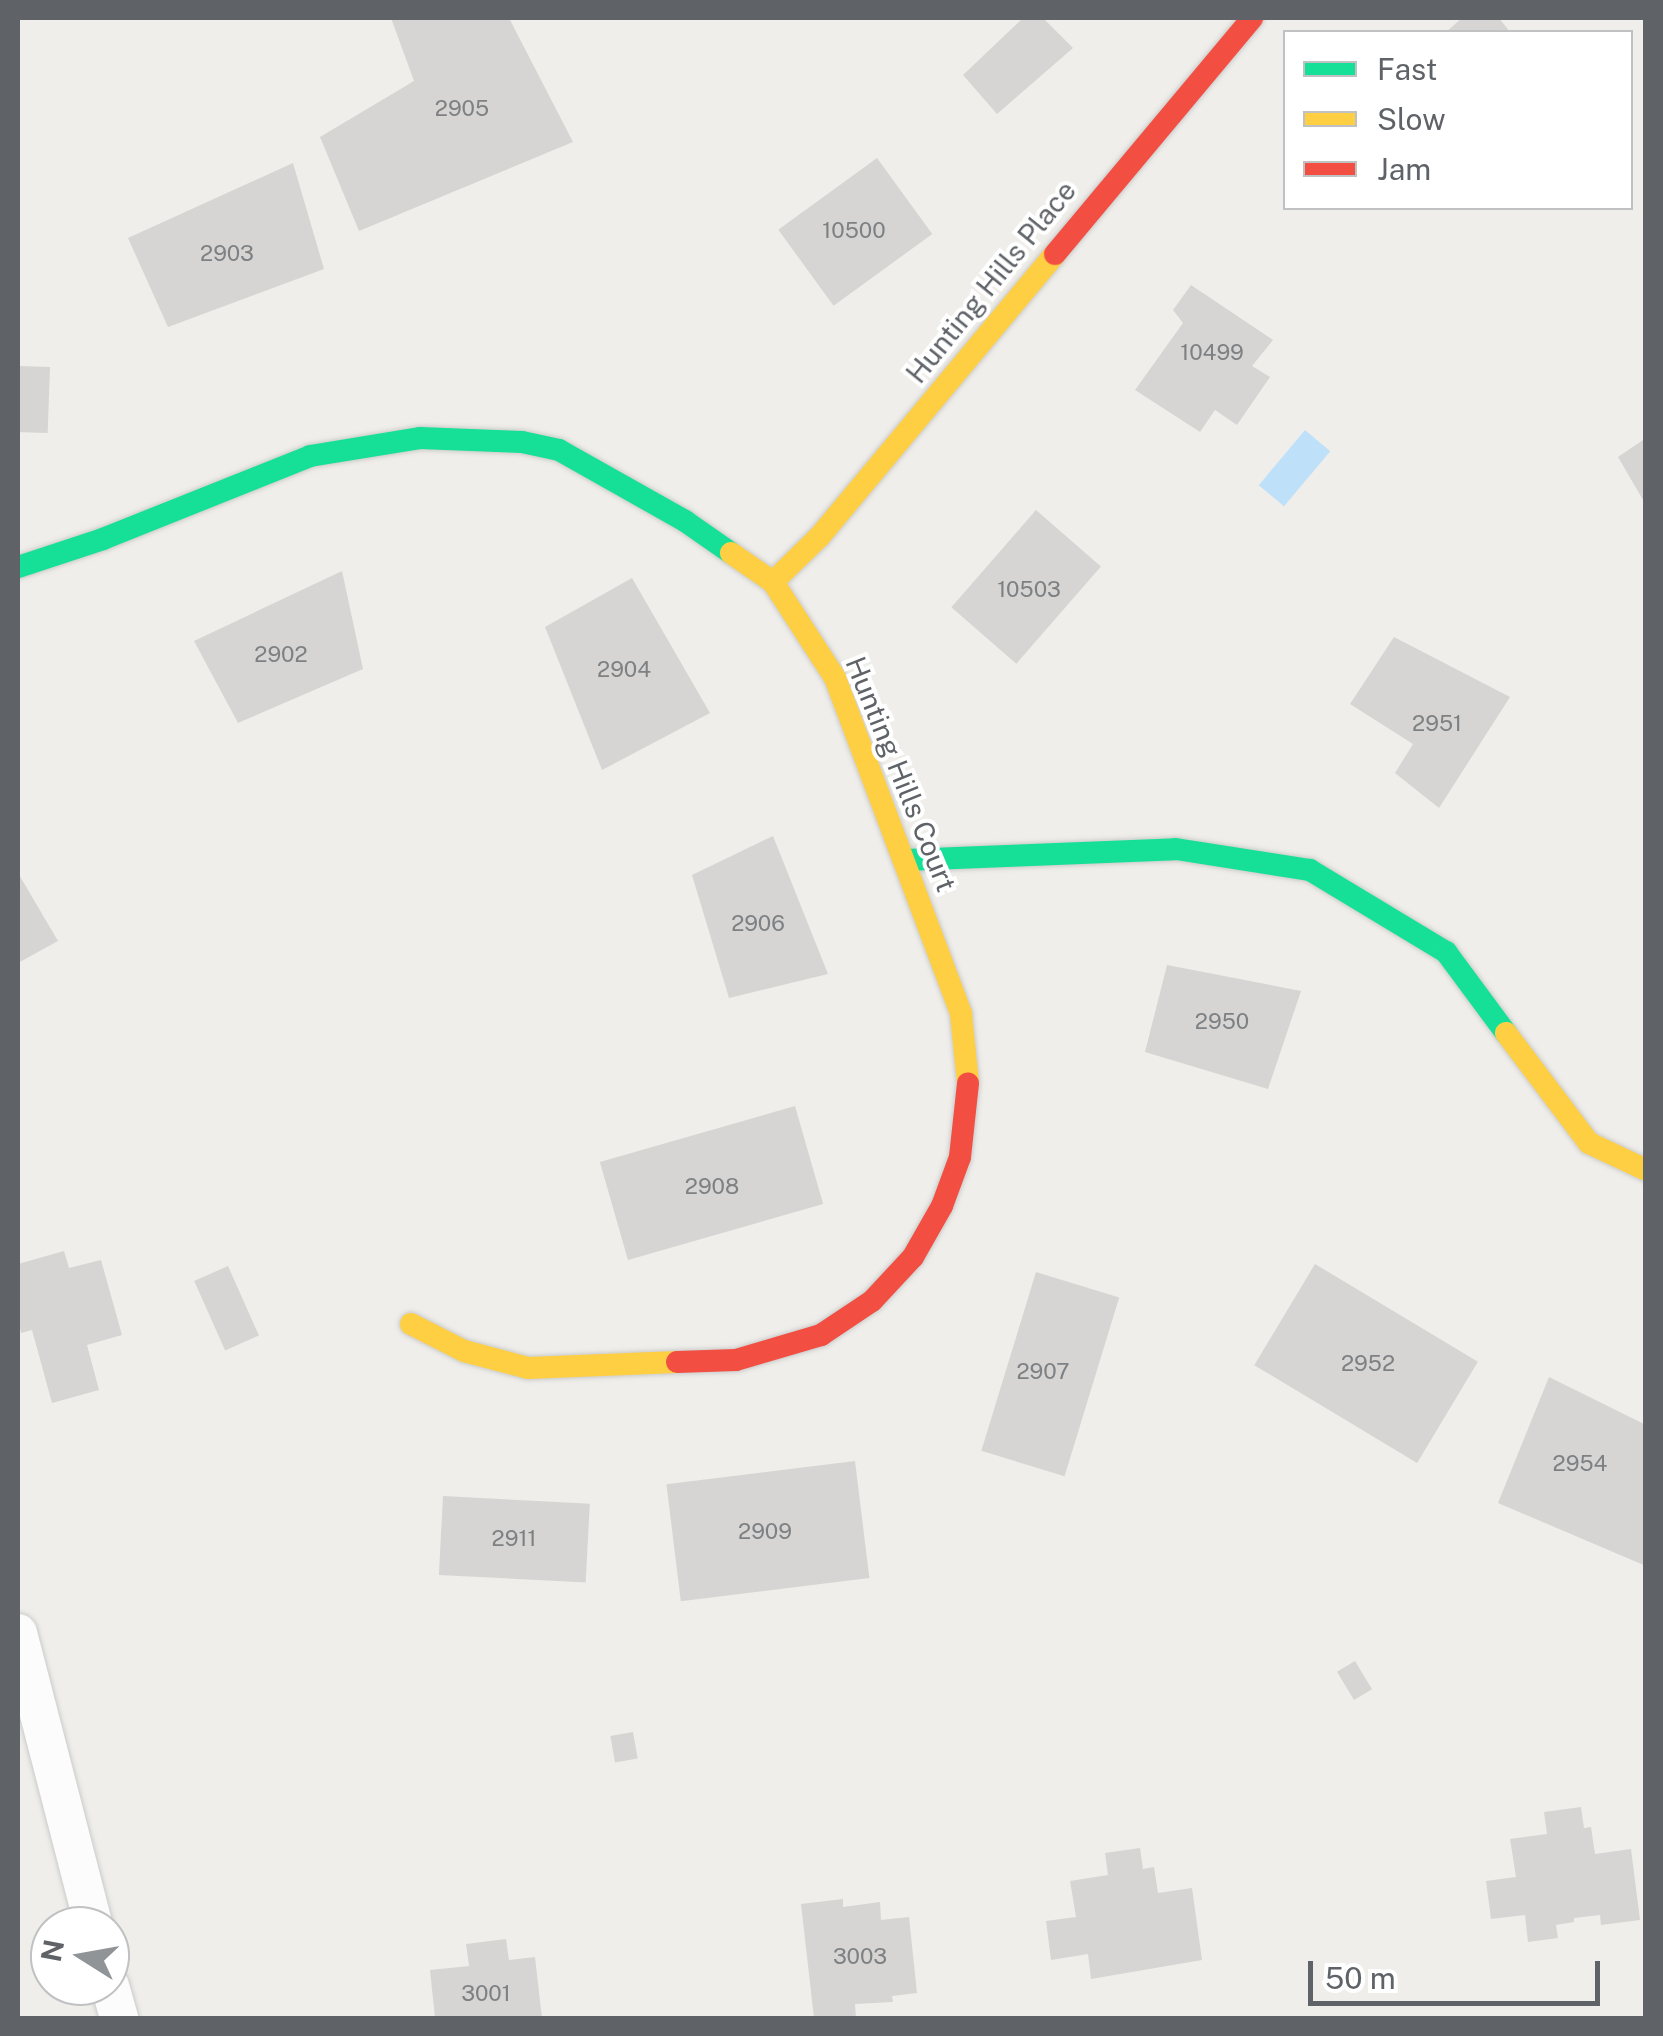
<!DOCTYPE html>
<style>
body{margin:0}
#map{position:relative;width:1663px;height:2036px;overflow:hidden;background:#efeeea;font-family:"Public Sans",sans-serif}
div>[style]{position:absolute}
.water>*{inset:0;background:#bfe0f9;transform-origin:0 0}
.building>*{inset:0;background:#d6d5d3;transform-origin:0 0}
.roads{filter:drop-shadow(0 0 2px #cbcccc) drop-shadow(0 0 2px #cbcccc)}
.street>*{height:38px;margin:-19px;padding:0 19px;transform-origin:19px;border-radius:19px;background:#fdfcfc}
.fast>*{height:22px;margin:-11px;padding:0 11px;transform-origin:11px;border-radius:11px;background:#16e098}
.slow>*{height:22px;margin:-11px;padding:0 11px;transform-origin:11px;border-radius:11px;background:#ffcf43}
.jam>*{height:22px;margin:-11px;padding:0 11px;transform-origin:11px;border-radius:11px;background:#f24e42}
span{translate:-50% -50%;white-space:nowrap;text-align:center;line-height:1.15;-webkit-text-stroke:8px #fff;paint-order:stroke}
.number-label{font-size:22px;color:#7e8184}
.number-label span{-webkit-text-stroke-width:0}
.street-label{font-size:28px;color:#5f6368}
.frame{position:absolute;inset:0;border:20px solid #5f6368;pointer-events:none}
.legend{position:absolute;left:1283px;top:30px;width:350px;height:180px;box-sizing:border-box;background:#fff;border:2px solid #bfc1c3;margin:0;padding:12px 18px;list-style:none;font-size:30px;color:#5f6368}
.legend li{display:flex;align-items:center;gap:20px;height:50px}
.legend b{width:50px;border:2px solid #bfc1c3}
.north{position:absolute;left:30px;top:1906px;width:100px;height:100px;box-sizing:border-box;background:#fff;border:2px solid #bfc1c3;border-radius:50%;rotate:281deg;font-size:28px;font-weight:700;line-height:40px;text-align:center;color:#5f6368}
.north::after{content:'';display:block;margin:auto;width:35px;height:45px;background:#919496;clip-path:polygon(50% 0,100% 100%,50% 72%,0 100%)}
.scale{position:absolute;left:1308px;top:1961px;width:292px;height:45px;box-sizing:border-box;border:5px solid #5f6368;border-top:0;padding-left:12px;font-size:30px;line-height:35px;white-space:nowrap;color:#5f6368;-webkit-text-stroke:8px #fff;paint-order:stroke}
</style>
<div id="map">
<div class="water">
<i style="left:1305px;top:430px;width:33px;height:72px;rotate:40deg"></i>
</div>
<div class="building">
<i style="clip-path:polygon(391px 18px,509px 18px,573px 142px,359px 231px,320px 137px,414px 81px)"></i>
<i style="clip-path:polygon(1023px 18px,1043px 18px,1073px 48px,997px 114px,963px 75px)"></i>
<i style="clip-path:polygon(1462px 18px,1499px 18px,1510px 32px,1446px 32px)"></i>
<i style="left:877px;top:158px;width:94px;height:122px;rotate:54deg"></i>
<i style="clip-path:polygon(293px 163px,324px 269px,168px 327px,128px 238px)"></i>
<i style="clip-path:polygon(1191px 285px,1273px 340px,1252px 366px,1270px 377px,1237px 425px,1215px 410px,1200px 432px,1135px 390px,1183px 323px,1173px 310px)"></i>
<i style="left:18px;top:366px;width:32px;height:66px;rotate:2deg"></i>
<i style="clip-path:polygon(1646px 438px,1646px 505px,1618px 457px)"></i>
<i style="left:1036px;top:510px;width:86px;height:129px;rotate:41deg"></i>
<i style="clip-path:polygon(342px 571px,363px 669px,238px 723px,194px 641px)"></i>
<i style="clip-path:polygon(632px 578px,710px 713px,602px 770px,545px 627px)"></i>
<i style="clip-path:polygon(1394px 637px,1510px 697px,1439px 808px,1395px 773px,1413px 744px,1350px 704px)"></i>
<i style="clip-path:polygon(773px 836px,828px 974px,729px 998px,692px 875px)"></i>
<i style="clip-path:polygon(18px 873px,58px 941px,18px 963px)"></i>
<i style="clip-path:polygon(1167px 965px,1301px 991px,1268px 1089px,1145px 1052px)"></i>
<i style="left:795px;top:1106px;width:102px;height:203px;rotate:74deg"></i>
<i style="clip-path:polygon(64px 1251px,69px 1268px,101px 1260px,122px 1335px,87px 1345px,99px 1390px,52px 1403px,32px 1330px,21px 1333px,18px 1320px,18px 1264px)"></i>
<i style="left:1315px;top:1264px;width:190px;height:118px;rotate:31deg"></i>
<i style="left:228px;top:1266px;width:76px;height:37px;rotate:66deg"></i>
<i style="left:1036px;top:1272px;width:87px;height:187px;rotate:17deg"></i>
<i style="clip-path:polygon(1549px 1377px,1646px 1425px,1646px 1566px,1498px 1503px)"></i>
<i style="left:855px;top:1461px;width:118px;height:190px;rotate:83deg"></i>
<i style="left:443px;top:1496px;width:147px;height:79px;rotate:3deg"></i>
<i style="left:1355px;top:1661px;width:33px;height:21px;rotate:59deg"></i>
<i style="left:633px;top:1732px;width:27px;height:23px;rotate:80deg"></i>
<i style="clip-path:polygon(1581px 1807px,1584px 1828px,1591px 1827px,1595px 1854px,1631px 1849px,1640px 1920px,1601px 1925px,1600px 1915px,1574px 1918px,1574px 1922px,1556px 1925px,1558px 1938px,1528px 1942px,1525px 1915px,1491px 1919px,1486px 1881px,1516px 1877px,1510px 1839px,1547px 1834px,1544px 1812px)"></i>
<i style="clip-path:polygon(1140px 1848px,1143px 1869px,1154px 1867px,1158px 1893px,1192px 1888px,1202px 1960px,1091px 1979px,1088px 1954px,1051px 1960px,1046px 1921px,1076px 1917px,1070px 1881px,1108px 1875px,1105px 1853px)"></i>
<i style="clip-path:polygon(843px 1899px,843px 1907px,880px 1902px,881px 1920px,909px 1917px,917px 1993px,892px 1996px,893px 2002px,855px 2004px,856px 2018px,814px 2018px,801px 1904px)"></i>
<i style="clip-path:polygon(506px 1939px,509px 1960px,535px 1957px,542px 2018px,435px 2018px,430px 1970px,469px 1966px,466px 1944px)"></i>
</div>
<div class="roads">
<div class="street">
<i style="left:18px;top:1633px;width:303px;rotate:75.5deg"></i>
<i style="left:110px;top:1986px;width:33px;rotate:74deg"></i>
</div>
<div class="fast">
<i style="left:18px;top:567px;width:89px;rotate:-18.2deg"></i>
<i style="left:103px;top:539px;width:223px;rotate:-21.8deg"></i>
<i style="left:310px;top:456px;width:111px;rotate:-9.3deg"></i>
<i style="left:420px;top:438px;width:102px;rotate:2.2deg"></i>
<i style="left:522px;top:442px;width:38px;rotate:12deg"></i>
<i style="left:559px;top:450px;width:145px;rotate:29.4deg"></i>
<i style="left:685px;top:521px;width:56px;rotate:34.8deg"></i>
<i style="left:906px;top:860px;width:270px;rotate:-2.3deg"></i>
<i style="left:1176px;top:849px;width:136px;rotate:8.9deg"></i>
<i style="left:1310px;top:870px;width:159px;rotate:31.1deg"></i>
<i style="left:1446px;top:952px;width:101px;rotate:53.5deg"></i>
</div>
<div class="slow">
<i style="left:731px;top:553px;width:51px;rotate:34.6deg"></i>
<i style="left:773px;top:582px;width:114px;rotate:57.1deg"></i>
<i style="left:835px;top:678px;width:359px;rotate:69.4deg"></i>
<i style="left:961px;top:1014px;width:69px;rotate:84.2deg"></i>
<i style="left:773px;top:582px;width:66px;rotate:-44.4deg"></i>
<i style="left:820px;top:536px;width:367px;rotate:-50.2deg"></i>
<i style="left:1506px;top:1033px;width:138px;rotate:53deg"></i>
<i style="left:1589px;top:1143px;width:63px;rotate:25.3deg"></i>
<i style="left:411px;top:1324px;width:59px;rotate:27deg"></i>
<i style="left:464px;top:1351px;width:66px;rotate:14.9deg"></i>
<i style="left:528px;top:1368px;width:149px;rotate:-2.3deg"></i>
</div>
<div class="jam">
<i style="left:1055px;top:254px;width:307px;rotate:-50.1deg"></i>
<i style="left:677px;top:1362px;width:59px;rotate:-1.9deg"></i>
<i style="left:736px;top:1360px;width:89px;rotate:-16.4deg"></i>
<i style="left:821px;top:1335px;width:61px;rotate:-33.7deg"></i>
<i style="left:872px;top:1301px;width:60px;rotate:-47deg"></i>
<i style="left:913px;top:1257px;width:59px;rotate:-60.4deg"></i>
<i style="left:942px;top:1206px;width:52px;rotate:-69.8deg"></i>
<i style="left:960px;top:1157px;width:74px;rotate:-83.8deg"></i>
</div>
</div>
<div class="number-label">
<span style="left:462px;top:109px">2905</span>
<span style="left:854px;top:231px">10500</span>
<span style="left:227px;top:254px">2903</span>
<span style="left:1212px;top:353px">10499</span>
<span style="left:1029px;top:590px">10503</span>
<span style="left:281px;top:655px">2902</span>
<span style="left:624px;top:670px">2904</span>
<span style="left:1437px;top:724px">2951</span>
<span style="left:758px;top:924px">2906</span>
<span style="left:1222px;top:1022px">2950</span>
<span style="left:712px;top:1187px">2908</span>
<span style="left:1368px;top:1364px">2952</span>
<span style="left:1043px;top:1372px">2907</span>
<span style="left:1580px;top:1464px">2954</span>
<span style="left:765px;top:1532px">2909</span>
<span style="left:514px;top:1539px">2911</span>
<span style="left:860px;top:1957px">3003</span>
<span style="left:486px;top:1994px">3001</span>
</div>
<div class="street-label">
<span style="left:991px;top:282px;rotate:-51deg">Hunting Hills Place</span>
<span style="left:901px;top:774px;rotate:68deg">Hunting Hills Court</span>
</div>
<div class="frame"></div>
<ul class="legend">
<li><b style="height:12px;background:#16e098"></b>Fast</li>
<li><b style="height:12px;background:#ffcf43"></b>Slow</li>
<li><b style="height:12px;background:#f24e42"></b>Jam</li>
</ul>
<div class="north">N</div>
<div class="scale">50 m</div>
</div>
